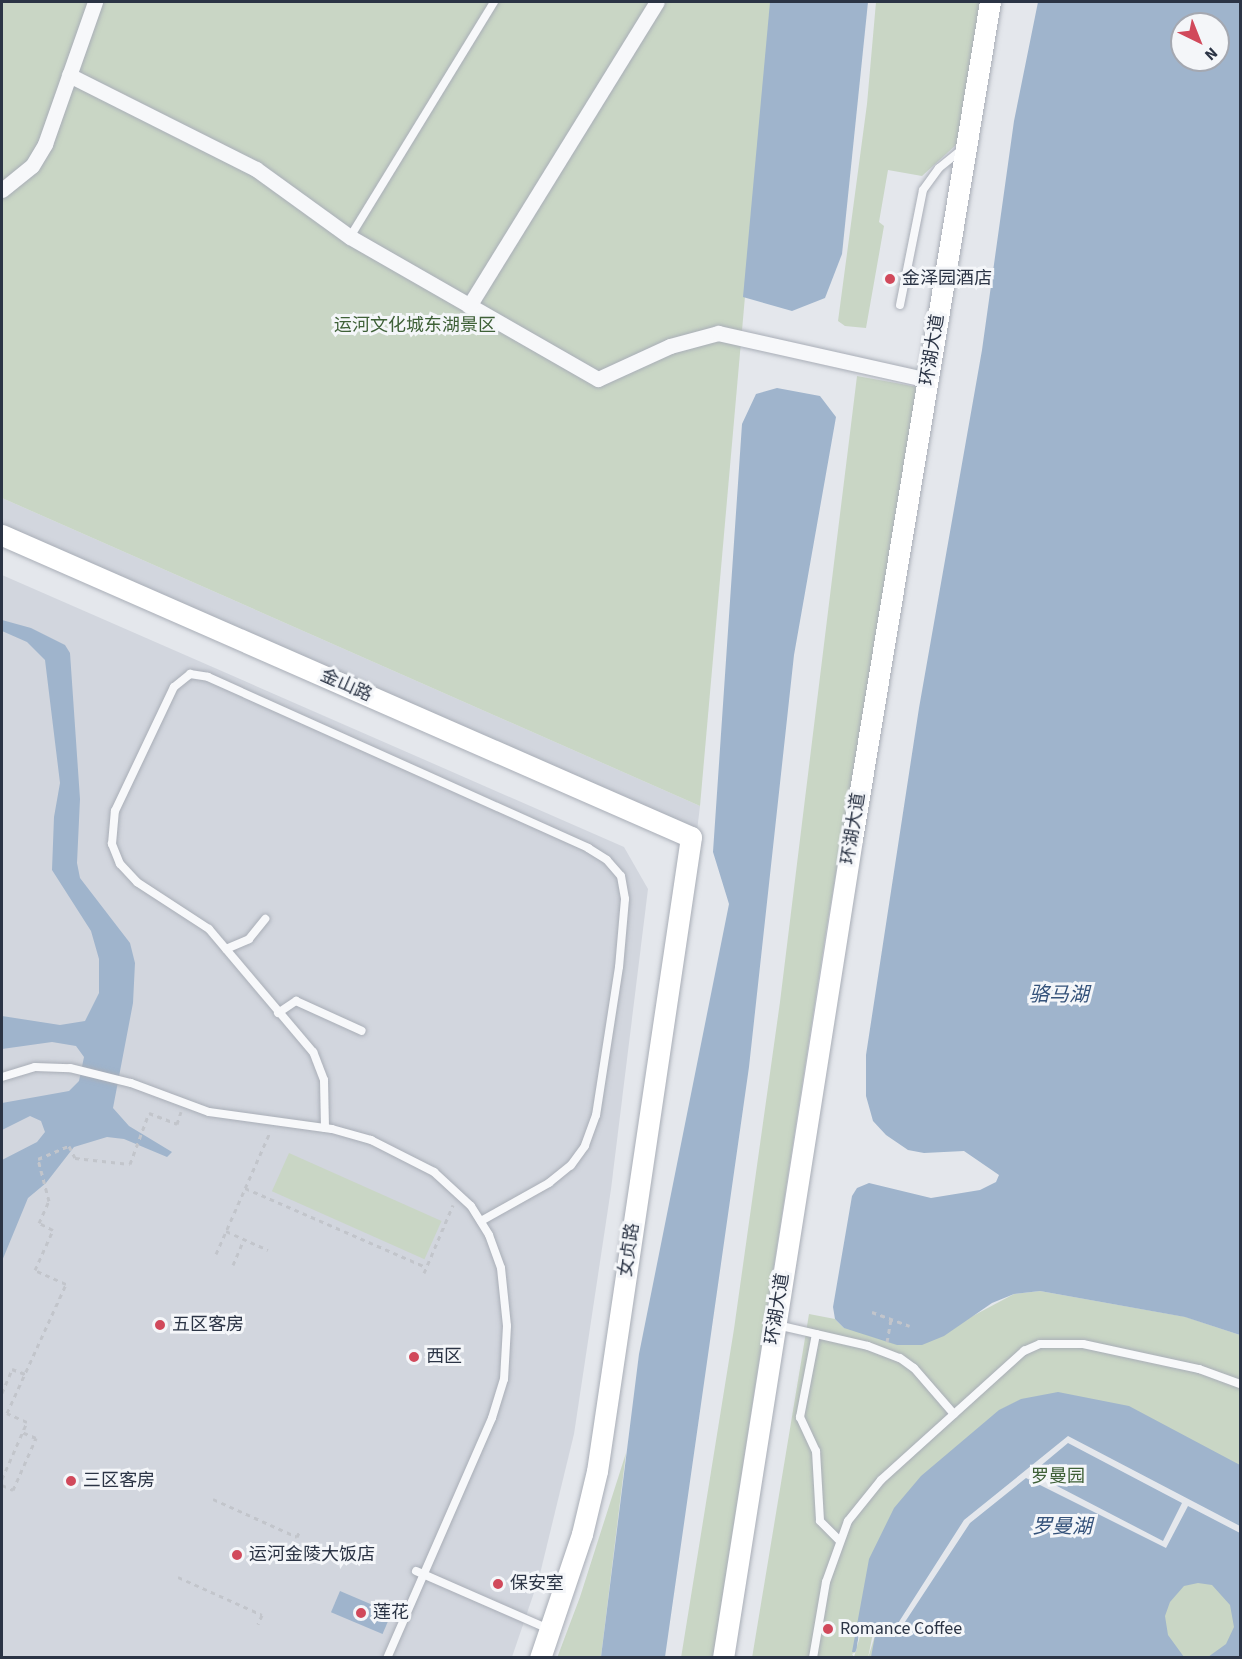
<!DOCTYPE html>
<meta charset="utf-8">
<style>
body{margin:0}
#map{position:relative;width:1242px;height:1659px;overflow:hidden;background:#e4e7ec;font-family:"Source Sans 3","Noto Sans SC",sans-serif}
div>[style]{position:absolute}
.built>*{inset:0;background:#d2d6de}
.green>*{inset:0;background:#c9d6c5;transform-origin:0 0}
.water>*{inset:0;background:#9fb4cc;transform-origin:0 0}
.pier>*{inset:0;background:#e4e7ec}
.path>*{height:3px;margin-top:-1.5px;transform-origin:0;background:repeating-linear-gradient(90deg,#c2c5cb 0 4.5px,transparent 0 9px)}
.roads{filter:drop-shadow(0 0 2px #a9aeb7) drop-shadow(0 0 2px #a9aeb7)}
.lane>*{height:8px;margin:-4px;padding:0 4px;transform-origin:4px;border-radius:4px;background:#f7f8fa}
.street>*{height:15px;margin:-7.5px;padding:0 7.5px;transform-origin:7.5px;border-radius:7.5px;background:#f7f8fa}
.secondary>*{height:21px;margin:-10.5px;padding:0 10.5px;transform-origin:10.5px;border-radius:10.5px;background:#fff}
.dots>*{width:16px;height:16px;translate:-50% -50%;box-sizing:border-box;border:3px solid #f4f6f9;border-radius:50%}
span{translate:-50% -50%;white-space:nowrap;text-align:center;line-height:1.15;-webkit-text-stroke:6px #f4f6f9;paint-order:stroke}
.poi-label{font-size:18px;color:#2b3445}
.left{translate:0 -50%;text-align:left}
.park-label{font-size:18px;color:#3f6138}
.street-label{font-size:18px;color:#2b3445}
.water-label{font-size:20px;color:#34527a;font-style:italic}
.frame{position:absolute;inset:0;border:3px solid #2b3445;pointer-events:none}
.north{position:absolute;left:1170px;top:12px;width:60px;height:60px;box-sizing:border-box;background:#f4f6f9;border:2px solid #a4a8b1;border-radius:50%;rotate:137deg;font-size:16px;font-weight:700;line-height:24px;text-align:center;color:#2b3445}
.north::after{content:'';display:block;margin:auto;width:21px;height:27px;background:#d1495b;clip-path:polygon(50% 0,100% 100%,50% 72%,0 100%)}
</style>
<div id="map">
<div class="built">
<i style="clip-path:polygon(2px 498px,700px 806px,697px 831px,2px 528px)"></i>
<i style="clip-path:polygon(2px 575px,624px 847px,648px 889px,611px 1189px,574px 1434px,539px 1578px,512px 1657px,2px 1657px)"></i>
</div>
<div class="green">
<i style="clip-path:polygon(2px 2px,771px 2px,700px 806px,2px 498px)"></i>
<i style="clip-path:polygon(876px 2px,984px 2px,958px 143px,922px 176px,888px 170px,879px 222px,884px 226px,866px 328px,845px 326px,838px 321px,867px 104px)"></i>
<i style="clip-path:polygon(857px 376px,918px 387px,826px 932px,713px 1657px,681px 1658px,734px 1329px,780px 1002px)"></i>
<i style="left:289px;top:1153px;width:167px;height:42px;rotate:24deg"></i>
<i style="clip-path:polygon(1040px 1291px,1186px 1317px,1240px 1335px,1240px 1657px,752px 1658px,809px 1314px,835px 1319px,844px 1328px,969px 1318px,1014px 1294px)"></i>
<i style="clip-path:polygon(626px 1453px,601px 1657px,557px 1658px,580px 1597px)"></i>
</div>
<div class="water">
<i style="clip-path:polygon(770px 2px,868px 2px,842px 254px,825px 298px,792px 311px,743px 297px)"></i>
<i style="clip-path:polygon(evenodd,1038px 2px,1240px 2px,1240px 1335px,1185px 1317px,1040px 1291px,1014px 1294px,992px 1303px,944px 1336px,922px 1345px,897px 1345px,844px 1328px,835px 1319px,833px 1307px,852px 1196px,857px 1188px,869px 1183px,931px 1198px,980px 1190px,996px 1182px,999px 1175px,964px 1151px,924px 1153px,908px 1150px,886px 1135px,873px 1121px,866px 1096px,866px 1055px,919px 708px,982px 350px,1014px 121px,1038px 2px,1182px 24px,1218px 24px,1218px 60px,1182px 60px,1182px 24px)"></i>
<i style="clip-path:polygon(777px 388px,820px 396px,836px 417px,794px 655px,749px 1067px,665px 1657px,601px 1657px,639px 1354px,729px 904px,713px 852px,742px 424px,756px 394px)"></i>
<i style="clip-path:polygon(2px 620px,31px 628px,65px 645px,70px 653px,80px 799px,77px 863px,80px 878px,130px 943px,135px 963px,133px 1003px,113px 1108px,129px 1126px,172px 1152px,167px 1157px,124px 1139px,107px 1137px,74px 1147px,46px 1183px,28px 1198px,2px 1261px,2px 1160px,37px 1142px,45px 1132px,41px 1121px,30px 1116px,2px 1130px,2px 1103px,69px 1091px,79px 1081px,84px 1057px,76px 1046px,52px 1042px,2px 1049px,2px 1016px,60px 1025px,85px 1021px,99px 993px,99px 959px,91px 931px,52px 870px,54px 817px,60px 783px,45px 660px,27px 642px,2px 631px)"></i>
<i style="clip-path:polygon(1058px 1392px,1129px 1406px,1240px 1465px,1240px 1657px,1208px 1657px,1226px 1644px,1234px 1627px,1230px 1605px,1212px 1585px,1198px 1583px,1184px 1586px,1170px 1602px,1165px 1616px,1168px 1635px,1184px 1657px,871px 1657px,877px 1625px,861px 1622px,856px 1652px,852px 1652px,869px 1559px,894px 1508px,921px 1476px,999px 1410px,1021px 1399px)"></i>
<i style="left:340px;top:1591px;width:56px;height:23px;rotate:23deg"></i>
</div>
<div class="pier">
<i style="clip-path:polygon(evenodd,1068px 1436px,1240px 1526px,1240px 1533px,1188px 1506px,1166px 1548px,1026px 1478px,970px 1523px,901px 1628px,902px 1636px,876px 1632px,868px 1658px,874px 1628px,863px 1626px,854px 1657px,852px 1654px,856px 1652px,861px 1622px,895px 1628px,964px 1520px,1068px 1436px,1068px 1443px,1182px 1503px,1163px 1541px,1032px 1473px,1068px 1443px)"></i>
</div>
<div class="path">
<i style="left:245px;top:1188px;width:197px;rotate:23.6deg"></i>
<i style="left:226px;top:1231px;width:46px;rotate:24.3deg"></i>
<i style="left:216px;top:1254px;width:133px;rotate:-66.1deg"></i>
<i style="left:233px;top:1265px;width:28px;rotate:-67deg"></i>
<i style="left:424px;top:1273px;width:74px;rotate:-66.9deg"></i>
<i style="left:872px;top:1312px;width:40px;rotate:20.2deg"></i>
<i style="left:887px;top:1342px;width:22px;rotate:-80deg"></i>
<i style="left:2px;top:1393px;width:26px;rotate:-67deg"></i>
<i style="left:12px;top:1369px;width:14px;rotate:21deg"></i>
<i style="left:2px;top:1479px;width:62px;rotate:-66.3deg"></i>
<i style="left:27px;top:1422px;width:22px;rotate:-156deg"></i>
<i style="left:7px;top:1413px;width:142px;rotate:-65.4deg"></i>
<i style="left:66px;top:1284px;width:34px;rotate:-156deg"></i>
<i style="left:35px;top:1270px;width:44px;rotate:-65.8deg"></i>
<i style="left:53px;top:1230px;width:16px;rotate:-153deg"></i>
<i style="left:39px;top:1223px;width:24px;rotate:-66deg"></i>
<i style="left:49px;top:1201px;width:43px;rotate:-104.7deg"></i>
<i style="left:38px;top:1159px;width:34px;rotate:-23deg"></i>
<i style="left:69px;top:1146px;width:13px;rotate:63deg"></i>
<i style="left:75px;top:1158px;width:55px;rotate:6.2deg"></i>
<i style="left:130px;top:1164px;width:54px;rotate:-69.6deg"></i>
<i style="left:149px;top:1113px;width:30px;rotate:21deg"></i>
<i style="left:177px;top:1124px;width:13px;rotate:-72deg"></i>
<i style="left:2px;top:1485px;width:12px;rotate:24deg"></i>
<i style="left:13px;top:1490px;width:57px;rotate:-66.1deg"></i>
<i style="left:36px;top:1438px;width:15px;rotate:-157deg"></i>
<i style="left:213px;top:1499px;width:92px;rotate:24.3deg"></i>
<i style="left:297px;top:1537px;width:8px;rotate:-67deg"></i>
<i style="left:178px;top:1577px;width:92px;rotate:24.3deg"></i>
<i style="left:262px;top:1615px;width:10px;rotate:114deg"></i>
</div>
<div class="roads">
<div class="lane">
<i style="left:350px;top:237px;width:276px;rotate:-58.5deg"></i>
<i style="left:900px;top:305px;width:117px;rotate:-78.7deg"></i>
<i style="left:923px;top:190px;width:27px;rotate:-54deg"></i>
<i style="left:939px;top:168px;width:27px;rotate:-39deg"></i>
<i style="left:226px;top:949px;width:25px;rotate:-23deg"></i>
<i style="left:249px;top:939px;width:26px;rotate:-51deg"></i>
<i style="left:278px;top:1013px;width:22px;rotate:-34deg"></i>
<i style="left:296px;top:1001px;width:72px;rotate:24.4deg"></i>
<i style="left:2px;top:1077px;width:34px;rotate:-17deg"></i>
<i style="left:35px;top:1067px;width:35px;rotate:2deg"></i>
<i style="left:70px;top:1068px;width:63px;rotate:13.8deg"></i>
<i style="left:131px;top:1083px;width:83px;rotate:20.4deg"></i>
<i style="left:209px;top:1112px;width:124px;rotate:7.9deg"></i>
<i style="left:332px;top:1129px;width:41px;rotate:15.8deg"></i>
<i style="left:371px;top:1140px;width:71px;rotate:26.9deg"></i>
<i style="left:434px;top:1172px;width:50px;rotate:42.6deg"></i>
<i style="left:471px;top:1206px;width:34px;rotate:58deg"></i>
<i style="left:489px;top:1235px;width:35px;rotate:70deg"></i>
<i style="left:501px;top:1268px;width:58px;rotate:84.1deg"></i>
<i style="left:507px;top:1326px;width:53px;rotate:93.2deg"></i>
<i style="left:504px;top:1379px;width:41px;rotate:107.1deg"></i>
<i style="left:492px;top:1418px;width:262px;rotate:113.6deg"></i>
<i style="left:325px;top:1128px;width:48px;rotate:-91.2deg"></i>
<i style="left:324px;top:1080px;width:30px;rotate:-111deg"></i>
<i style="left:313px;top:1052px;width:161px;rotate:-130.2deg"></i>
<i style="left:209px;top:929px;width:86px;rotate:-146.9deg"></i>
<i style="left:137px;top:882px;width:25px;rotate:-133deg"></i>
<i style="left:120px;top:864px;width:22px;rotate:-112deg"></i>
<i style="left:112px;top:844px;width:33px;rotate:-85deg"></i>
<i style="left:115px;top:811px;width:137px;rotate:-64.6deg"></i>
<i style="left:174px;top:687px;width:21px;rotate:-39deg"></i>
<i style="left:190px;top:674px;width:18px;rotate:9deg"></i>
<i style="left:208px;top:677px;width:417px;rotate:24.2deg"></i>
<i style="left:588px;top:848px;width:22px;rotate:32deg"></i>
<i style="left:607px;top:860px;width:21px;rotate:49deg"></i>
<i style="left:621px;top:876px;width:23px;rotate:80deg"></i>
<i style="left:625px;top:899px;width:68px;rotate:95deg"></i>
<i style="left:619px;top:967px;width:150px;rotate:98.8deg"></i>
<i style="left:596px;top:1115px;width:33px;rotate:110deg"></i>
<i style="left:585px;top:1146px;width:24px;rotate:126deg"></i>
<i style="left:571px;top:1165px;width:28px;rotate:141deg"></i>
<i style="left:549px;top:1183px;width:78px;rotate:150.8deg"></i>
<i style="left:777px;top:1325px;width:93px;rotate:13deg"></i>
<i style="left:868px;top:1346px;width:34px;rotate:21deg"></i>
<i style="left:900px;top:1358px;width:17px;rotate:36deg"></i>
<i style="left:914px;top:1368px;width:61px;rotate:49deg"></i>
<i style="left:816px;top:1334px;width:85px;rotate:100.9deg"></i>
<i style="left:800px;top:1417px;width:38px;rotate:65deg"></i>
<i style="left:816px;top:1451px;width:70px;rotate:86.7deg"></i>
<i style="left:820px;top:1521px;width:27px;rotate:45deg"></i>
<i style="left:416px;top:1571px;width:145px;rotate:23.6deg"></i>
<i style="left:813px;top:1658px;width:77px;rotate:-80.3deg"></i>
<i style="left:826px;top:1582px;width:65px;rotate:-70.2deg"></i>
<i style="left:848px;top:1521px;width:53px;rotate:-51.2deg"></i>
<i style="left:881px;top:1480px;width:193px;rotate:-42.1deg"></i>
<i style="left:1024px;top:1351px;width:17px;rotate:-24deg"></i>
<i style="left:1040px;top:1344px;width:43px"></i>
<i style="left:1083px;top:1344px;width:119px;rotate:12.2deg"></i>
<i style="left:1199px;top:1369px;width:44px;rotate:20.1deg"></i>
</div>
<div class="street">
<i style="left:69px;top:75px;width:209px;rotate:26.7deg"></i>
<i style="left:256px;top:169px;width:116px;rotate:35.9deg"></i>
<i style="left:350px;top:237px;width:286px;rotate:29.8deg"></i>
<i style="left:598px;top:379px;width:79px;rotate:-24.6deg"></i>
<i style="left:670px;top:346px;width:50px;rotate:-15.2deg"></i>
<i style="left:718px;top:333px;width:215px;rotate:12.6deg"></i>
<i style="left:2px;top:190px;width:38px;rotate:-39deg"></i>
<i style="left:32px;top:166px;width:26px;rotate:-59deg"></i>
<i style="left:45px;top:144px;width:151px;rotate:-70.6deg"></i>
<i style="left:469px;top:306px;width:357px;rotate:-58.3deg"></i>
</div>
<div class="secondary">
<i style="left:2px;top:535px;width:752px;rotate:23.67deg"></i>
<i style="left:691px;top:837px;width:641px;rotate:98.43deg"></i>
<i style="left:597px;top:1471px;width:65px;rotate:103.4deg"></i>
<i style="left:582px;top:1534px;width:131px;rotate:108.7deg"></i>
<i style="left:723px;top:1658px;width:829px;rotate:-81.05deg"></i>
<i style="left:852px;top:839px;width:848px;rotate:-80.64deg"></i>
</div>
</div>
<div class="dots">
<i style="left:890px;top:279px;background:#d1495b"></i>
<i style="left:160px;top:1325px;background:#d1495b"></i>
<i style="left:414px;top:1357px;background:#d1495b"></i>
<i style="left:71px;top:1481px;background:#d1495b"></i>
<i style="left:237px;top:1555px;background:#d1495b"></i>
<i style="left:498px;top:1584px;background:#d1495b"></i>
<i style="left:361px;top:1613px;background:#d1495b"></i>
<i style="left:828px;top:1629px;background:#d1495b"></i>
</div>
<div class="poi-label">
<span class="left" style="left:902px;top:279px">金泽园酒店</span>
<span class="left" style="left:172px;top:1325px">五区客房</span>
<span class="left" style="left:426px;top:1357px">西区</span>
<span class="left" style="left:83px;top:1481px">三区客房</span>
<span class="left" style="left:249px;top:1555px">运河金陵大饭店</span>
<span class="left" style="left:510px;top:1584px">保安室</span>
<span class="left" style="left:373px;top:1613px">莲花</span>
<span class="left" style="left:840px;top:1629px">Romance Coffee</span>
</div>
<div class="park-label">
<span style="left:415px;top:326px">运河文化城东湖景区</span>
<span style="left:1058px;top:1477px">罗曼园</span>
</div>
<div class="street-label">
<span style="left:933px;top:350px;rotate:-81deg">环湖大道</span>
<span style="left:346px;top:686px;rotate:24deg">金山路</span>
<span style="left:854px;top:829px;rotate:-81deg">环湖大道</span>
<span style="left:630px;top:1250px;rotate:-82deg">女贞路</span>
<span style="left:778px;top:1309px;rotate:-81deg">环湖大道</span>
</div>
<div class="water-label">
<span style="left:1059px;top:995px">骆马湖</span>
<span style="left:1062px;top:1527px">罗曼湖</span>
</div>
<div class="frame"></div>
<div class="north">N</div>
</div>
